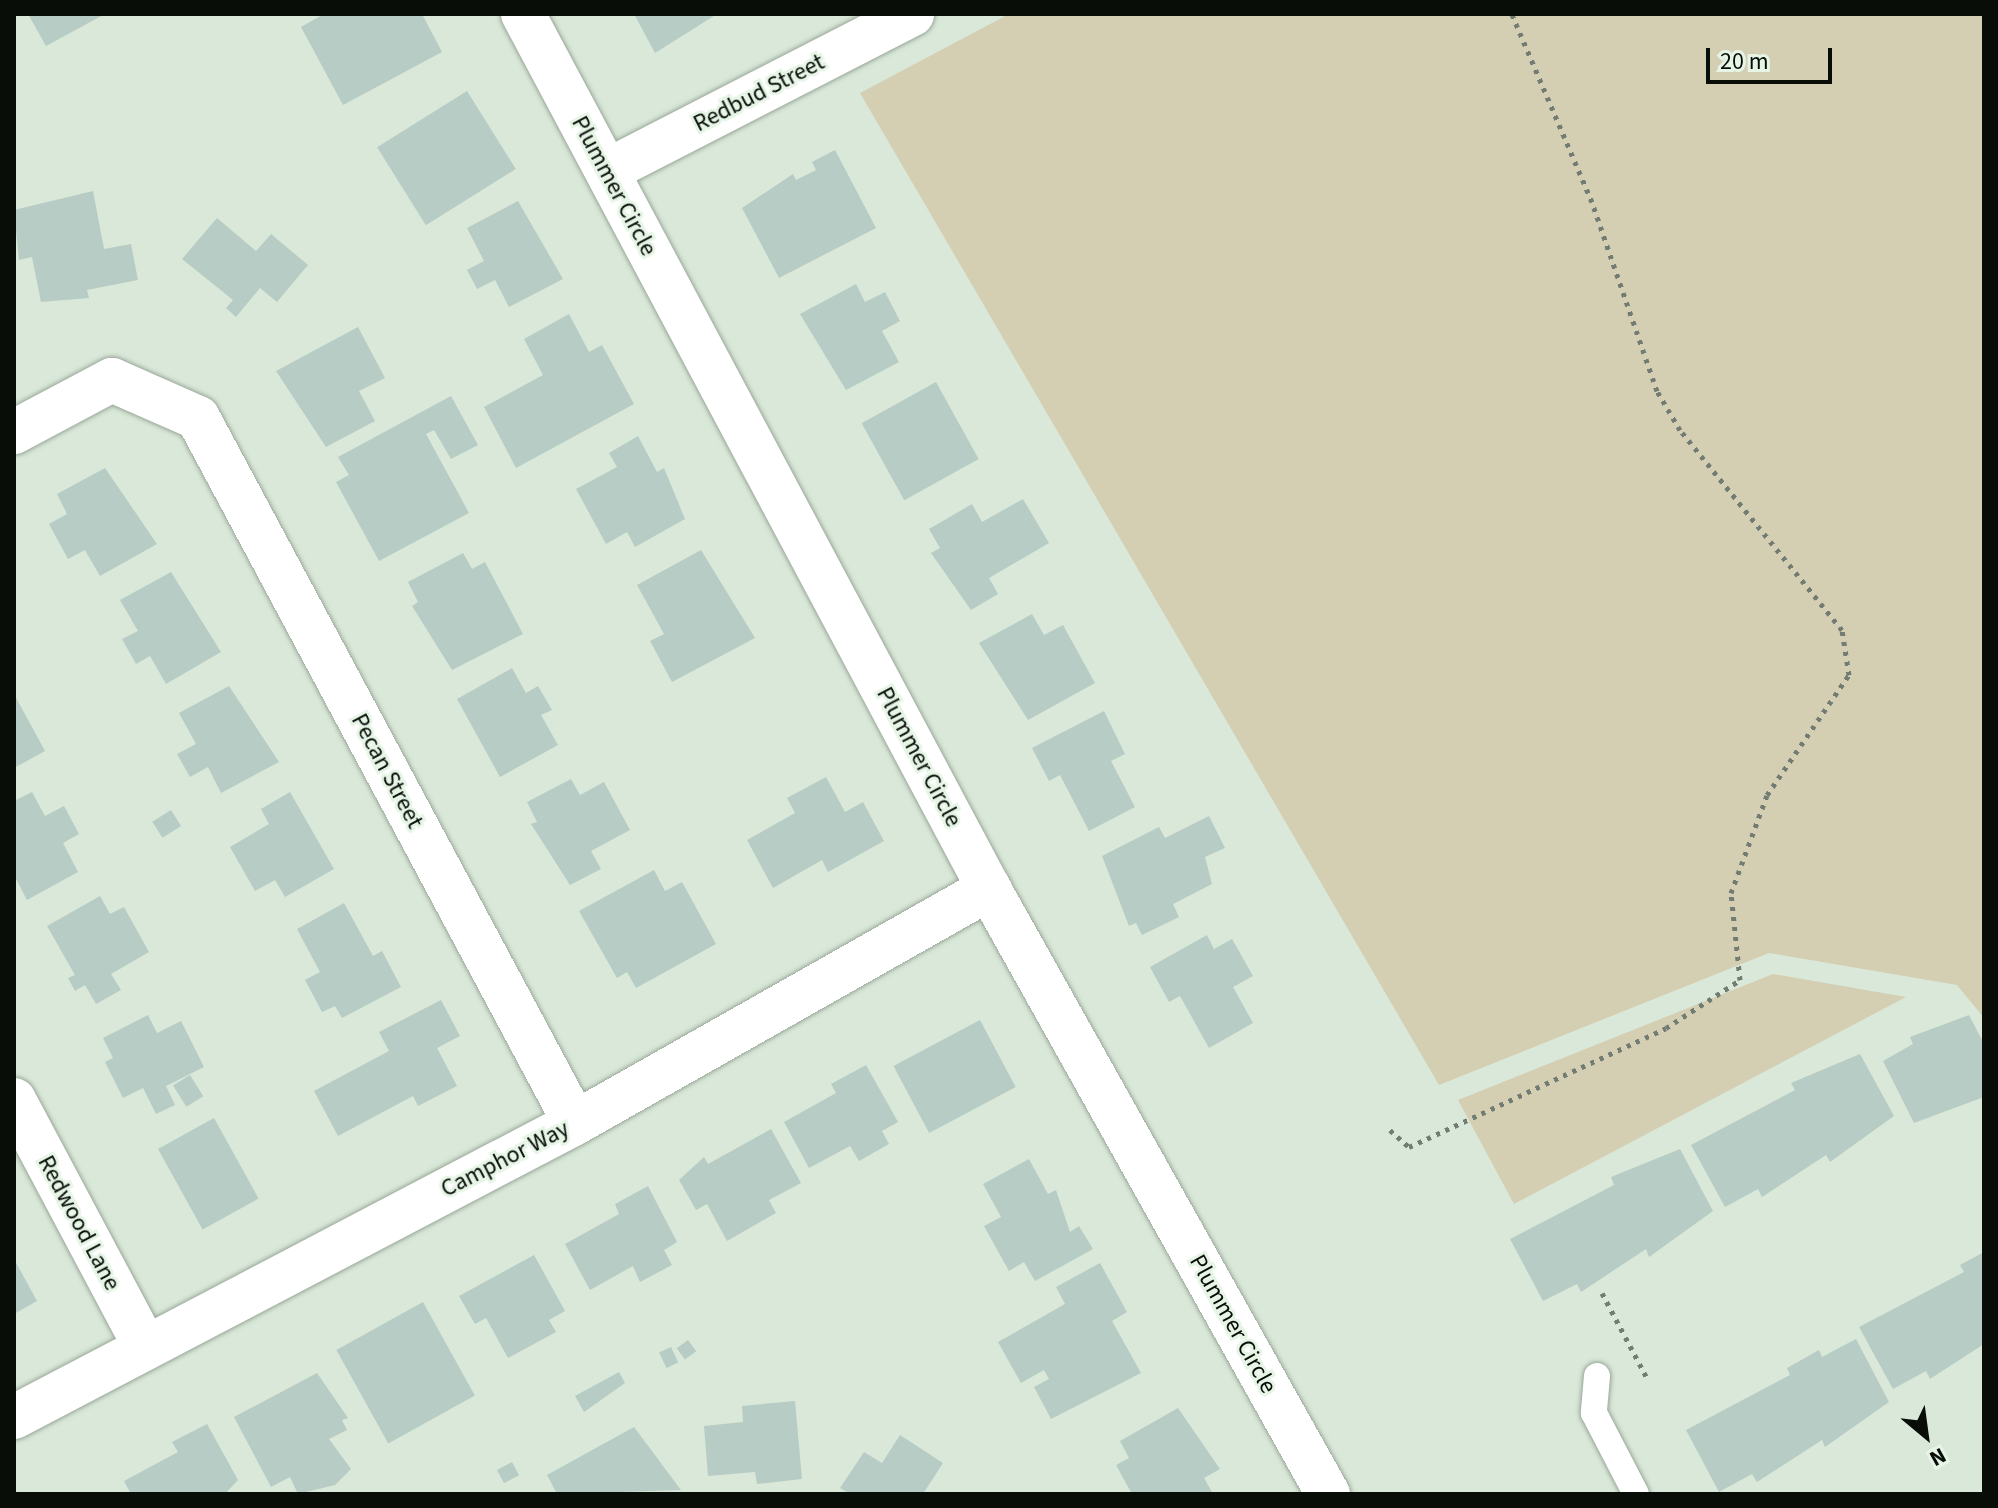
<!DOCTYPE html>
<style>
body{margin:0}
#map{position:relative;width:1998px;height:1508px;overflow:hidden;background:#d9e8d9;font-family:"Source Sans 3",sans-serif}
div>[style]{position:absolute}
.green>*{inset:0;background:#d4cfb3}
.building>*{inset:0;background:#b7ccc4;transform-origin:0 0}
.path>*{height:5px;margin-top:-2.5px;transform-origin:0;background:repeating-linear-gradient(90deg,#727c72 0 4px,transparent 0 10px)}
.roads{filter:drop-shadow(0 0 2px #99a799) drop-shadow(0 0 2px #99a799)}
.service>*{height:26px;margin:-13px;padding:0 13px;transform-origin:13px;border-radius:13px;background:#fff}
.minor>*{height:44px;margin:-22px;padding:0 22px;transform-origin:22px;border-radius:22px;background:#fff}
span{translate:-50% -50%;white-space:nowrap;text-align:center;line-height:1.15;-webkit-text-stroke:6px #e6f5e6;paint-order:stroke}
.street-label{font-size:24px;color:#080d08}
.frame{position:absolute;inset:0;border:16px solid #080d08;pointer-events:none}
.north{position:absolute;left:1886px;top:1396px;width:80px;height:80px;-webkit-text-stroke:6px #e6f5e6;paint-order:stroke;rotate:151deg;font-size:22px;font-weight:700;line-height:32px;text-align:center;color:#080d08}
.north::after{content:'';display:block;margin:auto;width:28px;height:36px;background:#080d08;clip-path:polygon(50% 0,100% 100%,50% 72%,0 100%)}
.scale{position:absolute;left:1706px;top:48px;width:126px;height:36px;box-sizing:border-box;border:4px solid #080d08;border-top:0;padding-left:10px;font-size:24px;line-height:28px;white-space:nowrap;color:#080d08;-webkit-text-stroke:6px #e6f5e6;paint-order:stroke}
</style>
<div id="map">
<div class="green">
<i style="clip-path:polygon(1009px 14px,1984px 14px,1984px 1018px,1957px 985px,1769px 953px,1439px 1085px,860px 93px)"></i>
<i style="clip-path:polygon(1773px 974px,1906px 997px,1514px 1204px,1458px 1100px)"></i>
</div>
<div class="building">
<i style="clip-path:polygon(28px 14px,105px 14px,46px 46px)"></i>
<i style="clip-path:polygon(324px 14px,422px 14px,442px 52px,343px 105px,301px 27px)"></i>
<i style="clip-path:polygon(634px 14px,717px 14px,655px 53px)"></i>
<i style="left:467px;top:91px;width:92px;height:106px;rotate:58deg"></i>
<i style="clip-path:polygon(835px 150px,876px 228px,779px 278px,742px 208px,793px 174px,796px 180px,816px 170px,812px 162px)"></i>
<i style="clip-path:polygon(93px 191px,104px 249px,131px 244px,138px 280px,87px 290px,89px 298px,41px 302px,32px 257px,19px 260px,14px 210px)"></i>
<i style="clip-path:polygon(518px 201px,563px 279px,509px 307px,495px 280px,477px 289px,467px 270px,484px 261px,467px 228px)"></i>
<i style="clip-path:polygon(217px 218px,256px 251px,271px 234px,308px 265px,277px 302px,260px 288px,236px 317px,226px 308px,233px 300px,182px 259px)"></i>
<i style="clip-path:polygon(856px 284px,865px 302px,885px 292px,900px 321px,882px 331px,899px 362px,846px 390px,800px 314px)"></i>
<i style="clip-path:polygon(569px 314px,589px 352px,602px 345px,634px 404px,516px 468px,484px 407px,543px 375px,524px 339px)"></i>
<i style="clip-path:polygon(358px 327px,385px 378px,359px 391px,375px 421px,326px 447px,276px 371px)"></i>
<i style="left:936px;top:382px;width:88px;height:85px;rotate:61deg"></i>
<i style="clip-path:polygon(451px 396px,478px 445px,451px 459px,434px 430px,426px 434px,469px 513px,379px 561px,336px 482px,349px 475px,338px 457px)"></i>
<i style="clip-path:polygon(638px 436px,657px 472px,664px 468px,685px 519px,635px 547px,627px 532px,606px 544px,576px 489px,617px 467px,609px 453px)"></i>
<i style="clip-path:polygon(105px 468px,157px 544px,100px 576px,85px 550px,68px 559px,49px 524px,67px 514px,57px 494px)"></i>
<i style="clip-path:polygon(1023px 499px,1049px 543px,989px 578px,998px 594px,971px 610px,931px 553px,940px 548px,929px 529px,972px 504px,982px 522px)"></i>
<i style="clip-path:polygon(701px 550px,755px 638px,672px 682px,650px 641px,664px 634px,637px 585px)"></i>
<i style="clip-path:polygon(463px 553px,472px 569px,485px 562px,523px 634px,452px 670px,412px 606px,418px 602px,408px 582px)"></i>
<i style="clip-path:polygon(171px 572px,221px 652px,166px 684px,150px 656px,136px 664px,122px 639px,138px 631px,120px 600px)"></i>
<i style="clip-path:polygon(1032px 614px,1044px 635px,1063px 625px,1095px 683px,1028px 720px,979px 643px)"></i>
<i style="clip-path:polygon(512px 668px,526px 693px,538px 686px,552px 710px,541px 715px,558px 745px,500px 777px,457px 699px)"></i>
<i style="clip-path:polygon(229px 686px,279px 762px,221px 793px,208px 767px,190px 777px,177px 754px,196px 744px,179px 713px)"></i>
<i style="clip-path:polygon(14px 694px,45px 751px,14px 768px)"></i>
<i style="clip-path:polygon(1104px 711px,1125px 754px,1111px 761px,1135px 807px,1089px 831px,1060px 775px,1049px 781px,1032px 748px)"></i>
<i style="clip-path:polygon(826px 777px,845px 812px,863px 802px,884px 841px,828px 872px,822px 860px,773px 888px,747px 840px,795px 813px,787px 798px)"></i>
<i style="clip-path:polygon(571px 779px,580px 795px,604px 782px,630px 830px,591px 851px,601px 869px,570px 885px,531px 824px,537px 822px,527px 802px)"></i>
<i style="clip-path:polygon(32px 792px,45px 816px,64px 806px,79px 834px,63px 843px,78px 872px,27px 900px,14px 875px,14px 801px)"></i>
<i style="clip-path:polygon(290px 792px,334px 869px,285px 897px,275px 880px,255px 891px,230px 847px,269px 824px,261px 809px)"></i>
<i style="left:171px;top:810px;width:19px;height:22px;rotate:58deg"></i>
<i style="clip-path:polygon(1209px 816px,1225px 848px,1205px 857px,1212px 884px,1173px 904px,1179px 917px,1142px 935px,1136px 923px,1129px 926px,1102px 856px,1159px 827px,1165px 838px)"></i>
<i style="clip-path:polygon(654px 870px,665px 891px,682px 882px,716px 944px,636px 988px,627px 972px,617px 978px,579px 911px)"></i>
<i style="clip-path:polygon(100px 896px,110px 914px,124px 907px,149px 952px,111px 974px,121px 990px,96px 1004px,85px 985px,75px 991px,68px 978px,75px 975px,47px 926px)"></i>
<i style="clip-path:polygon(344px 903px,373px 956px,382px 951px,401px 987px,342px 1018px,335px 1006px,322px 1012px,305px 980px,320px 972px,297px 929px)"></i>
<i style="clip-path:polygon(1207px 935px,1214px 949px,1232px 939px,1253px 976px,1233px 987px,1253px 1023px,1209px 1048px,1180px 996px,1169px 1002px,1150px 967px)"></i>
<i style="clip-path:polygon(441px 1000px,460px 1036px,437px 1048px,457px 1086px,418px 1106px,413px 1096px,338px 1136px,314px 1091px,389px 1051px,379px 1032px)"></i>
<i style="clip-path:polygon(148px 1015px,157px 1033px,181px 1021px,204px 1067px,166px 1086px,175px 1105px,156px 1114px,143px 1088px,123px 1098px,105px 1062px,113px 1058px,103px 1038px)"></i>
<i style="clip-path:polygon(1969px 1015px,1984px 1044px,1984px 1097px,1914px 1123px,1883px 1061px,1913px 1044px,1910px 1037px)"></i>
<i style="left:980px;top:1020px;width:76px;height:98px;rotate:62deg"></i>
<i style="clip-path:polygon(1860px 1054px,1894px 1116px,1830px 1162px,1826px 1155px,1762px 1197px,1758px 1189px,1725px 1207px,1691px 1145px,1795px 1090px,1791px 1083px)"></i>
<i style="clip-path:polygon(866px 1065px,898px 1122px,882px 1131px,889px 1144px,859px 1161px,850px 1146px,809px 1168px,784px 1122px,836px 1093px,831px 1084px)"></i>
<i style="left:190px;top:1075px;width:25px;height:20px;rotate:58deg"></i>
<i style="left:214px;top:1118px;width:92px;height:64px;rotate:61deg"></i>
<i style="clip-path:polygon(771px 1129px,801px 1183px,769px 1200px,776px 1213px,727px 1241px,707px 1204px,696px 1210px,679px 1180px,704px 1157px,708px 1164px)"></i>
<i style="clip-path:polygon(1680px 1149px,1713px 1211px,1649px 1257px,1646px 1249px,1581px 1292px,1577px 1284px,1543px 1301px,1510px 1239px,1614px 1185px,1611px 1177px)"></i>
<i style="clip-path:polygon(1029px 1159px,1048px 1194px,1056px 1190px,1070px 1232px,1079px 1226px,1093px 1249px,1035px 1281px,1024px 1262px,1009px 1271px,984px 1226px,1001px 1217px,983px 1184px)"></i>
<i style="clip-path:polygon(648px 1186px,677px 1242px,664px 1250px,672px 1265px,640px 1282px,633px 1266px,590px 1290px,565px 1244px,619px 1214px,615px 1204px)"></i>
<i style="clip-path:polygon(1984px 1252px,1984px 1344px,1930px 1379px,1926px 1371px,1893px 1389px,1859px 1327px,1964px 1272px,1960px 1265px)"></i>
<i style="clip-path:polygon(534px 1255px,565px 1311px,549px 1320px,556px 1332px,508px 1358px,486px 1318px,475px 1324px,459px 1296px)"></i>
<i style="clip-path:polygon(14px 1259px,37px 1301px,14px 1314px)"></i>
<i style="clip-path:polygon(1100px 1263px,1127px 1312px,1112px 1321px,1141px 1373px,1051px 1419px,1034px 1387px,1049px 1379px,1044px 1370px,1021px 1383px,998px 1342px,1065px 1304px,1056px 1287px)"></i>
<i style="left:423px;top:1302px;width:107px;height:99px;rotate:61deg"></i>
<i style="clip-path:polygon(1856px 1339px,1889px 1402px,1825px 1447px,1822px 1440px,1757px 1482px,1752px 1474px,1719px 1492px,1686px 1430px,1790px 1375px,1787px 1368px,1819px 1350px,1822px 1357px)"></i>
<i style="left:688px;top:1340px;width:14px;height:14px;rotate:54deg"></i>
<i style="left:671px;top:1347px;width:17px;height:13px;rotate:65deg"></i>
<i style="clip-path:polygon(619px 1372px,625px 1383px,584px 1412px,575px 1396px)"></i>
<i style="clip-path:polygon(317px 1373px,348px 1418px,342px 1420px,347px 1430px,329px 1439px,351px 1469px,335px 1485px,298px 1494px,290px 1477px,271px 1487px,234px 1417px)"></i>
<i style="clip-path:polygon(795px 1401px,802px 1479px,757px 1484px,755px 1472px,708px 1476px,704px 1426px,743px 1422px,742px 1406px)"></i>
<i style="clip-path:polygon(1178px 1408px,1220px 1469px,1204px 1478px,1212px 1492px,1132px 1494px,1116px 1465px,1129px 1458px,1120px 1441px)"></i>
<i style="clip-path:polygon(207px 1424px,238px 1480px,225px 1494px,131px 1494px,124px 1481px,178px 1452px,172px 1442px)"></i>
<i style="clip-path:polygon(634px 1427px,681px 1490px,557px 1494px,547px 1475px)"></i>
<i style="clip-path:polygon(900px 1435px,943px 1463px,923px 1494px,850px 1494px,840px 1488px,864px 1452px,882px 1463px)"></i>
<i style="left:512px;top:1462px;width:15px;height:17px;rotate:62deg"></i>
</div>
<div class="path">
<i style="left:1390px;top:1130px;width:25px;rotate:42deg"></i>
<i style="left:1409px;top:1147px;width:283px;rotate:-24.8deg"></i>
<i style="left:1666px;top:1028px;width:88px;rotate:-33deg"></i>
<i style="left:1740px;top:980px;width:87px;rotate:-95.9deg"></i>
<i style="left:1731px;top:893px;width:104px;rotate:-69.8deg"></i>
<i style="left:1767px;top:795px;width:145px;rotate:-55.7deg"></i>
<i style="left:1849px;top:675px;width:46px;rotate:-98.8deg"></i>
<i style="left:1842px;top:630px;width:257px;rotate:-129deg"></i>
<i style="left:1680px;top:430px;width:45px;rotate:-120.5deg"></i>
<i style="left:1657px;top:391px;width:200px;rotate:-109deg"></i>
<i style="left:1592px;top:202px;width:204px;rotate:-113.1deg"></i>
<i style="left:1602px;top:1293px;width:94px;rotate:62.1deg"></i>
</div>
<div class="roads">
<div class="service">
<i style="left:1597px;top:1376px;width:37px;rotate:95deg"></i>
<i style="left:1594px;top:1413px;width:91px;rotate:62.6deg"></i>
</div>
<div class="minor">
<i style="left:523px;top:14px;width:991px;rotate:61.96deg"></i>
<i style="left:989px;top:889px;width:694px;rotate:60.74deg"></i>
<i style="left:607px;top:171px;width:343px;rotate:-27.2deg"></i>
<i style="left:14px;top:432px;width:111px;rotate:-28deg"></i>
<i style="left:112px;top:380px;width:94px;rotate:23.8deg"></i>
<i style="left:198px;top:418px;width:799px;rotate:61.86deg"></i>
<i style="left:14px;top:1100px;width:279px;rotate:62deg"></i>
<i style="left:14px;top:1417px;width:633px;rotate:-27.66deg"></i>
<i style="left:575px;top:1123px;width:476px;rotate:-29.5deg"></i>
</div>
</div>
<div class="street-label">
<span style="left:759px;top:93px;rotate:-27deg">Redbud Street</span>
<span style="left:614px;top:186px;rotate:62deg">Plummer Circle</span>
<span style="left:919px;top:757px;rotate:62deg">Plummer Circle</span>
<span style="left:387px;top:771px;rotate:62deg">Pecan Street</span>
<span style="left:505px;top:1159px;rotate:-27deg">Camphor Way</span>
<span style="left:79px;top:1223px;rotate:62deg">Redwood Lane</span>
<span style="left:1233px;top:1324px;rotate:61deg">Plummer Circle</span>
</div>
<div class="frame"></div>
<div class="north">N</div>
<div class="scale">20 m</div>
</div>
